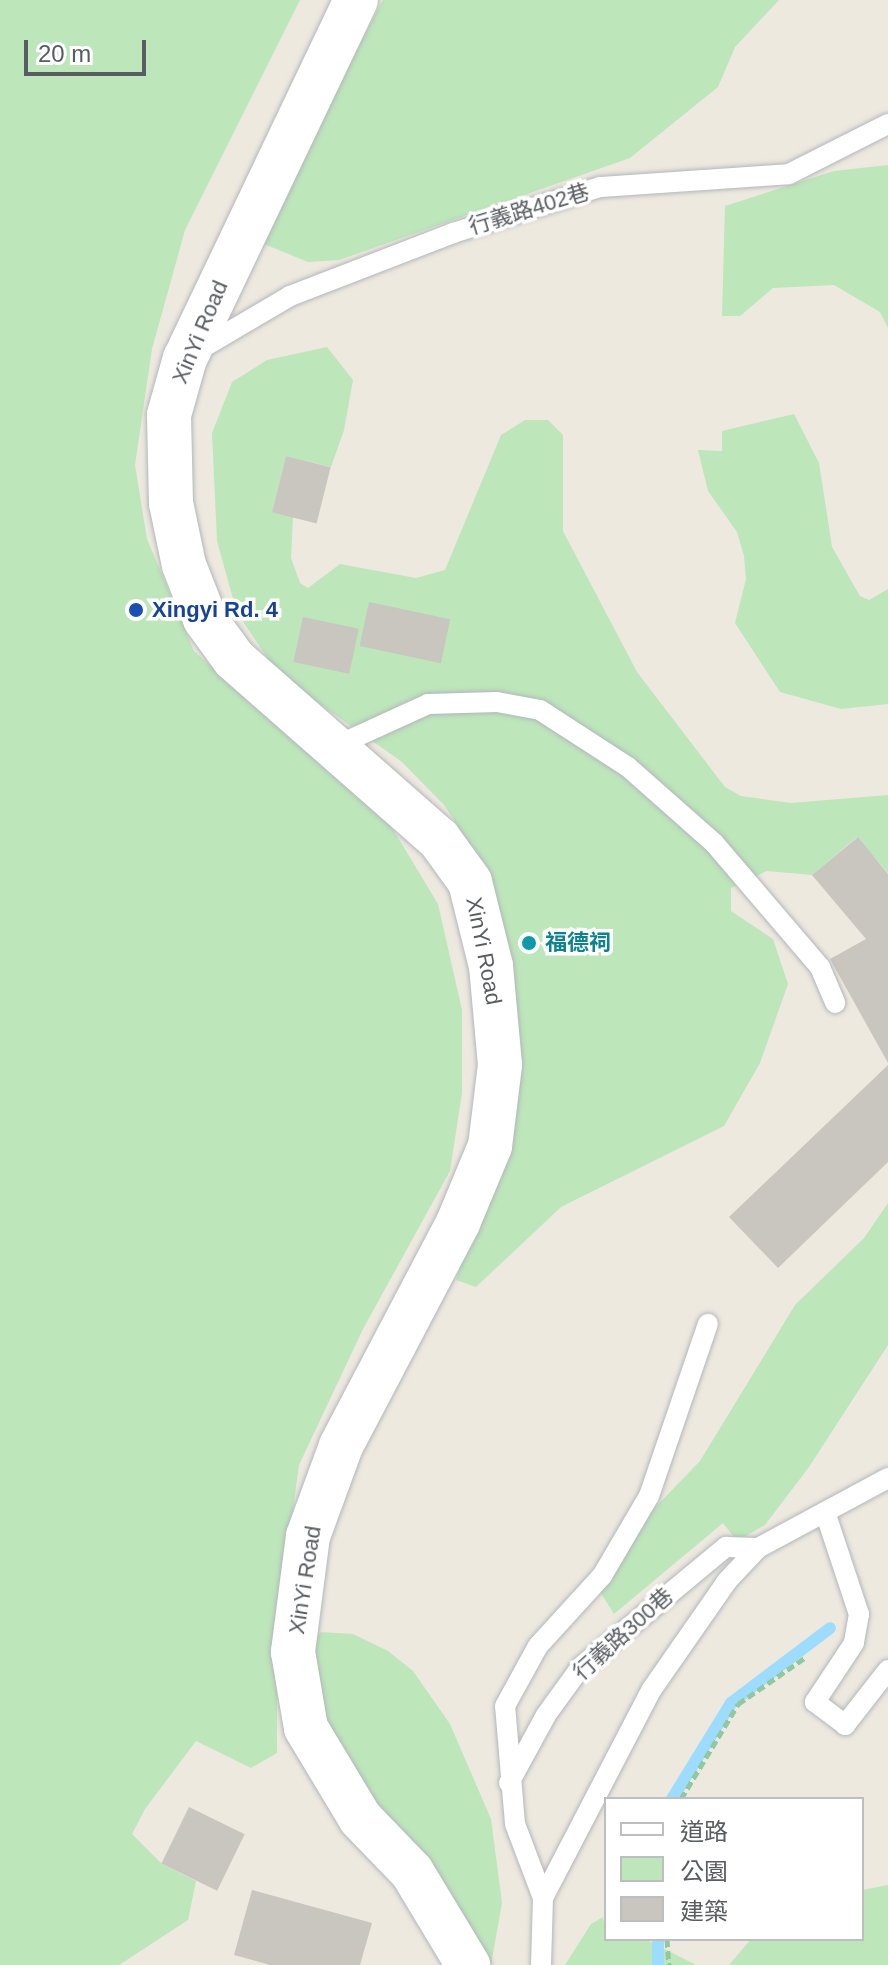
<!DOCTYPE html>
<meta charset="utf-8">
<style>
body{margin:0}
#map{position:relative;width:888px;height:1965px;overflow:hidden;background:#ede9df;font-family:Arial,"Noto Sans TC",sans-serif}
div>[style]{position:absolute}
.green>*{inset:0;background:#bde6ba}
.stream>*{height:12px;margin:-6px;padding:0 6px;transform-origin:6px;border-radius:6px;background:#9ddbff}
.building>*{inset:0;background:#c9c5bf;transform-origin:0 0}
.path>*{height:5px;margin-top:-2.5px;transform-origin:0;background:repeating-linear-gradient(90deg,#92c89e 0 8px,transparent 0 12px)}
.roads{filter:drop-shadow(0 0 2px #b3b7bb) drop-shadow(0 0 2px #b3b7bb)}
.service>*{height:20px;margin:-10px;padding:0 10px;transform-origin:10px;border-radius:10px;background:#fff}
.tertiary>*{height:44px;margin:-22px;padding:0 22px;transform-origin:22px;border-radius:22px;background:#fff}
.dots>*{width:22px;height:22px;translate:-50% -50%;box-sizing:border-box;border:4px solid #fff;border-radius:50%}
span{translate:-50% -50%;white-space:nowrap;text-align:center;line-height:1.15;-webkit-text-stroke:7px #fff;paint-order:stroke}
.street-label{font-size:22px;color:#585d62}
.transit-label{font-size:22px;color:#164399;font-weight:700}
.left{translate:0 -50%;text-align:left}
.culture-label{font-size:22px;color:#0d838f;font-weight:700}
.legend{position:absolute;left:604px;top:1797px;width:260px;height:144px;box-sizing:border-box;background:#fff;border:2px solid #bcbec0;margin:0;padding:10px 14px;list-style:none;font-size:24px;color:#585d62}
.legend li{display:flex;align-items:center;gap:16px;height:40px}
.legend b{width:40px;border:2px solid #bcbec0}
.scale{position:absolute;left:24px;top:40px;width:122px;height:36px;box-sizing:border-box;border:4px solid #585d62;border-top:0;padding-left:10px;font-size:24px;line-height:28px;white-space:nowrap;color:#585d62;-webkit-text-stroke:6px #fff;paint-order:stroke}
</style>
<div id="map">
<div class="green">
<i style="clip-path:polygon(0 0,300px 0,185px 230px,152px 349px,135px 465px,147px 539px,194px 651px,391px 826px,438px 904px,462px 1010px,462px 1093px,450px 1171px,363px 1329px,299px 1465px,277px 1629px,277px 1753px,251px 1768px,196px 1741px,145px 1809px,132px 1834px,162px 1864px,196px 1881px,188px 1920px,119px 1965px,0 1965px)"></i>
<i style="clip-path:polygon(383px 0,779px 0,735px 47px,718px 87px,630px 158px,339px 260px,308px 262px,264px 244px,279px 198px)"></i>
<i style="clip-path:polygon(888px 165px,888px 328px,880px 312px,834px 285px,773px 288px,740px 316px,722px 316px,725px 206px,834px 171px)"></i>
<i style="clip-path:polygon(327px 347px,353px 380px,344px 430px,331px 467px,286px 456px,272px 512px,293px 517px,291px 558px,300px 583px,308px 588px,340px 564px,416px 578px,445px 570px,501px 435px,525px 420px,548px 420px,563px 435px,563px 531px,637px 672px,725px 787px,741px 796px,791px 803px,888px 795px,888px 873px,857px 837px,812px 875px,767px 871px,731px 888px,731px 911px,773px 939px,788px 984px,760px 1063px,724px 1126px,561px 1207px,476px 1287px,456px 1280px,507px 1132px,479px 858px,444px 805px,402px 762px,280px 676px,237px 613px,217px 541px,212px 433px,232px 382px,267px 360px)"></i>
<i style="clip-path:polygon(794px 414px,819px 463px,832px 547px,860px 596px,869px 600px,888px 589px,888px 704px,841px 709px,780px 692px,735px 623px,746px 579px,744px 556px,737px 532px,708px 491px,698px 450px,722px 451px,722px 431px)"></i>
<i style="clip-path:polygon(888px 1203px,888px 1345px,809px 1467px,765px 1525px,737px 1541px,723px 1523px,614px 1614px,599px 1590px,643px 1520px,700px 1461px,795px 1305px,864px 1238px)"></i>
<i style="clip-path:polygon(321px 1632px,353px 1634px,388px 1651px,413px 1671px,450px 1724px,491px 1819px,502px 1903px,491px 1965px,480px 1965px,336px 1769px,311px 1644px)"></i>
<i style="clip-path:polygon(888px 1885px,888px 1965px,729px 1965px,751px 1939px,862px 1939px,862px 1890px)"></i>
<i style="clip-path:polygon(603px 1917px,606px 1939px,645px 1939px,696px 1965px,565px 1965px,591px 1924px)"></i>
</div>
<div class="stream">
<i style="left:672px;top:1799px;width:113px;rotate:-58.4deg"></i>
<i style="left:731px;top:1703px;width:124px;rotate:-37.1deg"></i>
<i style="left:658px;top:1939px;width:26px;rotate:90deg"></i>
</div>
<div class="building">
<i style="left:286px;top:456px;width:46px;height:58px;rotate:14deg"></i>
<i style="left:369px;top:602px;width:83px;height:45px;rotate:12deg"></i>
<i style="left:303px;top:617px;width:57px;height:46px;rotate:12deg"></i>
<i style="clip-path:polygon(858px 837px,888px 874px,888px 1063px,830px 959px,866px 939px,812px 875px)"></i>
<i style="clip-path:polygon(888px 1065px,888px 1162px,778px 1268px,729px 1217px)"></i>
<i style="left:189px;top:1807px;width:62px;height:63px;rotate:26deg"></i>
<i style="clip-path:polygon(252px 1890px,372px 1923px,360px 1965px,270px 1965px,234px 1955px)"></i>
</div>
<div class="path">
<i style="left:681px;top:1799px;width:111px;rotate:-59deg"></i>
<i style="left:738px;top:1704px;width:83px;rotate:-34.7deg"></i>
<i style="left:667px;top:1939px;width:26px;rotate:86deg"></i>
</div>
<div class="roads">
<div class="service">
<i style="left:195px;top:352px;width:110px;rotate:-30.5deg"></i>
<i style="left:290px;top:296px;width:175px;rotate:-21.1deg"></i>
<i style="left:453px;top:233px;width:154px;rotate:-17.4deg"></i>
<i style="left:600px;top:187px;width:189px;rotate:-3.9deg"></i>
<i style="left:789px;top:174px;width:111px;rotate:-26.8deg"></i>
<i style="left:336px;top:746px;width:101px;rotate:-24.5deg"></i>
<i style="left:428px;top:704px;width:69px;rotate:-1.7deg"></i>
<i style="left:497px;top:702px;width:44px;rotate:10.5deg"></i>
<i style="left:540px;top:710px;width:105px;rotate:32.9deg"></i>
<i style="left:628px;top:767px;width:115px;rotate:41.5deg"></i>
<i style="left:714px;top:843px;width:163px;rotate:49.5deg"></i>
<i style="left:820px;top:967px;width:39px;rotate:67deg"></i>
<i style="left:825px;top:1512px;width:108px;rotate:71.6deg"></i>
<i style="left:859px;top:1614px;width:29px;rotate:100deg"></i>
<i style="left:854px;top:1643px;width:71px;rotate:123.5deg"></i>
<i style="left:815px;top:1702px;width:38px;rotate:37deg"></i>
<i style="left:845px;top:1725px;width:70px;rotate:-52deg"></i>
<i style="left:509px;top:1783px;width:77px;rotate:-61.4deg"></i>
<i style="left:546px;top:1715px;width:58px;rotate:-54.1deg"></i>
<i style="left:580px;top:1668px;width:190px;rotate:-39.7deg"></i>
<i style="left:726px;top:1547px;width:32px;rotate:2deg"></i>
<i style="left:543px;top:1898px;width:236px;rotate:-62.5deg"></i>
<i style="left:652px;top:1689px;width:131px;rotate:-55.2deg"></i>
<i style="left:727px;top:1581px;width:45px;rotate:-46.8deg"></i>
<i style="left:758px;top:1548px;width:148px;rotate:-28.3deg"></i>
<i style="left:541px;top:1965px;width:67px;rotate:-88.3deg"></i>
<i style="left:543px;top:1898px;width:79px;rotate:-110.7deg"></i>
<i style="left:515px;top:1824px;width:118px;rotate:-94.8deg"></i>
<i style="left:505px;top:1706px;width:68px;rotate:-61.2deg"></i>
<i style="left:538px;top:1646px;width:95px;rotate:-47.6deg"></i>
<i style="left:602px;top:1576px;width:93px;rotate:-59.6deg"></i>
<i style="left:649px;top:1496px;width:182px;rotate:-71.1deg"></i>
</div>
<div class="tertiary">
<i style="left:356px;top:0;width:397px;rotate:115.5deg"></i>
<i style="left:185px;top:358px;width:59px;rotate:105.7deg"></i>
<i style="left:169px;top:415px;width:88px;rotate:88.7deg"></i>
<i style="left:171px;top:503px;width:63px;rotate:78.2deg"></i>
<i style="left:184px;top:565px;width:58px;rotate:68.7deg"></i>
<i style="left:205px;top:619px;width:49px;rotate:54.1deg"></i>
<i style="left:234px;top:659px;width:273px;rotate:41.3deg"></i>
<i style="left:439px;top:839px;width:53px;rotate:54.2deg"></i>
<i style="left:470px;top:882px;width:87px;rotate:76deg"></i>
<i style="left:491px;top:966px;width:99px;rotate:84.8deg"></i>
<i style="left:500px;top:1065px;width:82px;rotate:97deg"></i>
<i style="left:490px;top:1146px;width:83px;rotate:112.6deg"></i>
<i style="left:458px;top:1223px;width:252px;rotate:117.7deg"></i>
<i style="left:341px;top:1446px;width:96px;rotate:110.1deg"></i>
<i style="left:308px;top:1536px;width:117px;rotate:97.4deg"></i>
<i style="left:293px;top:1652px;width:77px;rotate:80.3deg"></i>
<i style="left:306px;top:1728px;width:105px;rotate:59deg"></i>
<i style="left:360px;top:1818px;width:75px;rotate:46.1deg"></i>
<i style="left:412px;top:1872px;width:109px;rotate:58.9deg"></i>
</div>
</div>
<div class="dots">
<i style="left:136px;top:610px;background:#1a4fb4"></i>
<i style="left:529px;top:943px;background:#0f9aa8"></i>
</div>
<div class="street-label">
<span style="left:529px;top:209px;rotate:-17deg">行義路402巷</span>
<span style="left:200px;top:332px;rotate:-67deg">XinYi Road</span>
<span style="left:484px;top:951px;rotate:79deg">XinYi Road</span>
<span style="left:305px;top:1580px;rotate:-81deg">XinYi Road</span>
<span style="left:623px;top:1634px;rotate:-42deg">行義路300巷</span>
</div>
<div class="transit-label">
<span class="left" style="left:152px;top:610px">Xingyi Rd. 4</span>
</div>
<div class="culture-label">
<span class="left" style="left:545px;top:943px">福德祠</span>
</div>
<ul class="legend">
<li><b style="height:10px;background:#fff"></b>道路</li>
<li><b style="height:22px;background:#bde6ba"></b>公園</li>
<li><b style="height:22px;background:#c9c5bf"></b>建築</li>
</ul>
<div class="scale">20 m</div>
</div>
